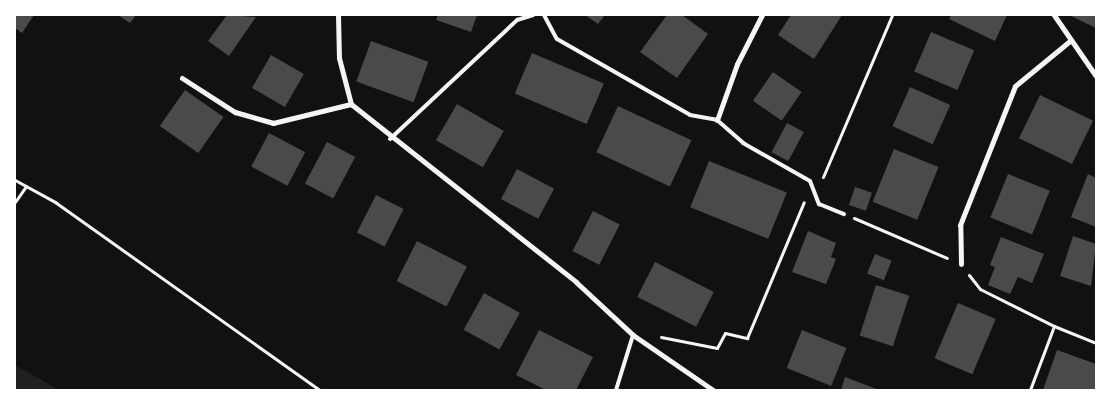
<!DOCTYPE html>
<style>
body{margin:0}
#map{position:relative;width:1111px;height:405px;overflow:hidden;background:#111;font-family:Mulish,sans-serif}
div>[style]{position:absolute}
.green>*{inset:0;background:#202020}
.building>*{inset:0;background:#4a4a4a;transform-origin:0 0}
.path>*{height:3px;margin:-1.5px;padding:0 1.5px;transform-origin:1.5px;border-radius:1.5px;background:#f5f5f5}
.service>*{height:4px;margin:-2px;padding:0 2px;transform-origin:2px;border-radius:2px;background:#f5f5f5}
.minor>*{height:5px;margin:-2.5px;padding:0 2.5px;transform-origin:2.5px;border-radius:2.5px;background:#f5f5f5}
span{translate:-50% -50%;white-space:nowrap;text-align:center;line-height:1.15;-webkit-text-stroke:5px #fff;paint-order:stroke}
.frame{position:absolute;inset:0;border:16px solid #fff;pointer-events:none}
</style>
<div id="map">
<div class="green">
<i style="clip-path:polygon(15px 365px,59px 390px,15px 390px)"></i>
</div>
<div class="building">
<i style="clip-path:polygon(15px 15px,34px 15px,22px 33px,15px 28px)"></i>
<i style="clip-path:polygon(118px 15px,136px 15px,130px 23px)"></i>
<i style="clip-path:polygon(227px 15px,256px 17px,229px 56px,208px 41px)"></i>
<i style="clip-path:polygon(438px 15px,477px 15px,471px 32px,436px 20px)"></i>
<i style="clip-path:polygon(585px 15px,605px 15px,598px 24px)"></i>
<i style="clip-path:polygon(667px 15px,682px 15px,708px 34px,677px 78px,640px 52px)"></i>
<i style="clip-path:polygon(791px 15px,842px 15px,814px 59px,778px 35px)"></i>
<i style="clip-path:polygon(951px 15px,1007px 15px,995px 41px,949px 19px)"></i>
<i style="clip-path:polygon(1069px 15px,1096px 15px,1096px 28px)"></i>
<i style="left:931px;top:32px;width:47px;height:43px;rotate:23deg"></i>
<i style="left:371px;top:41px;width:61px;height:43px;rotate:20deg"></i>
<i style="left:532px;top:53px;width:78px;height:44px;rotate:23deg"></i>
<i style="left:271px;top:55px;width:38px;height:38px;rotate:30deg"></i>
<i style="left:773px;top:72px;width:35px;height:35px;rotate:35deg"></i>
<i style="left:910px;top:87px;width:44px;height:43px;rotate:24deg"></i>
<i style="left:185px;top:90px;width:47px;height:44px;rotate:35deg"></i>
<i style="left:1040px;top:95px;width:59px;height:48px;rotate:26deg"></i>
<i style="left:457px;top:104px;width:54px;height:42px;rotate:30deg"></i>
<i style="left:618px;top:106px;width:81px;height:51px;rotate:25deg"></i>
<i style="left:787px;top:123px;width:19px;height:33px;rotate:28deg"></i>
<i style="left:269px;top:133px;width:41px;height:38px;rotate:28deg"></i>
<i style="left:327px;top:142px;width:32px;height:47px;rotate:28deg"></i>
<i style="left:894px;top:149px;width:48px;height:57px;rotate:22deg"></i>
<i style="left:709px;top:161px;width:84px;height:50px;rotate:22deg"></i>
<i style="left:517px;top:169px;width:42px;height:34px;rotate:28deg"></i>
<i style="left:1008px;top:174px;width:45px;height:47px;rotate:22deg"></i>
<i style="clip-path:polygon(1088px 174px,1096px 178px,1096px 227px,1071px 217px)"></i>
<i style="left:855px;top:187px;width:18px;height:19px;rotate:19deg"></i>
<i style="left:376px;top:195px;width:31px;height:42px;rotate:27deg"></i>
<i style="left:593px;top:211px;width:30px;height:45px;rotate:27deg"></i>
<i style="clip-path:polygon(808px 231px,836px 243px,831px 257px,836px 259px,826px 284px,792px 272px)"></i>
<i style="clip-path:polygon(1073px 236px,1096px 244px,1091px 286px,1060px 276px)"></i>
<i style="clip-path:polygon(1001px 237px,1044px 254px,1032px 283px,1018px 277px,1010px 294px,988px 285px,995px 267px,990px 265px)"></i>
<i style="left:417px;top:241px;width:56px;height:45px;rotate:27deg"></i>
<i style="left:875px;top:254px;width:18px;height:21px;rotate:22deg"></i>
<i style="left:655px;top:262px;width:66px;height:39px;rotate:27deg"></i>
<i style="left:876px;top:285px;width:35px;height:53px;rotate:18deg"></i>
<i style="left:484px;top:293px;width:41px;height:42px;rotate:29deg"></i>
<i style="left:958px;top:303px;width:41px;height:60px;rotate:23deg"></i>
<i style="clip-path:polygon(539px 330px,593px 357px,576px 390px,546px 390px,516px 375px)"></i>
<i style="left:802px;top:330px;width:48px;height:41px;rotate:22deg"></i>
<i style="clip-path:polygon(1057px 350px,1096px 364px,1096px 390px,1043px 390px)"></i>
<i style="clip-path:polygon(845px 377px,879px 390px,841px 390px)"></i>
</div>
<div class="path">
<i style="left:823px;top:177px;width:176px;rotate:-66.9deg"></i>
<i style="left:15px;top:180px;width:46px;rotate:28.8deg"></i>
<i style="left:55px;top:202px;width:325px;rotate:35.4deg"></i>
<i style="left:15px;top:202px;width:19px;rotate:-55deg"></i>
<i style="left:854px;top:218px;width:101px;rotate:23.3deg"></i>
<i style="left:969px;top:275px;width:18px;rotate:52deg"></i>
<i style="left:980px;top:289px;width:83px;rotate:26.6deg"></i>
<i style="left:1054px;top:326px;width:68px;rotate:110.6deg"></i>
<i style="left:1054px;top:326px;width:45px;rotate:22deg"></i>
<i style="left:661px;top:337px;width:57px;rotate:11.1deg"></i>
<i style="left:717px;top:348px;width:17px;rotate:-62deg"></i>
<i style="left:725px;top:333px;width:23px;rotate:13deg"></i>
<i style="left:747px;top:338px;width:147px;rotate:-67.3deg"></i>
</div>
<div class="service">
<i style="left:544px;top:15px;width:27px;rotate:62deg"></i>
<i style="left:557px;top:39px;width:153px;rotate:29.7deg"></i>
<i style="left:690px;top:115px;width:27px;rotate:10deg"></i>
<i style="left:717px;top:120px;width:35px;rotate:41deg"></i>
<i style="left:743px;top:143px;width:77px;rotate:29.6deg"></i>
<i style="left:810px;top:181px;width:25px;rotate:69deg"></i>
<i style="left:819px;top:204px;width:27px;rotate:22deg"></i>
<i style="left:390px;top:139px;width:174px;rotate:-43.1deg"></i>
<i style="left:517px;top:20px;width:17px;rotate:-17deg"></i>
<i style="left:616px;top:390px;width:58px;rotate:-72.8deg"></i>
</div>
<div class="minor">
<i style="left:338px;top:15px;width:43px;rotate:88.7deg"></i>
<i style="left:339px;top:58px;width:48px;rotate:75.4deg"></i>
<i style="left:351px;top:104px;width:287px;rotate:38.3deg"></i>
<i style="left:576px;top:282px;width:78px;rotate:42.9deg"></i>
<i style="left:633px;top:335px;width:97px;rotate:34.5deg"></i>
<i style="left:1054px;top:15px;width:74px;rotate:55.5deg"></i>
<i style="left:182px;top:78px;width:63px;rotate:32.7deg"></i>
<i style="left:235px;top:112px;width:40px;rotate:16deg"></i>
<i style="left:273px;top:123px;width:80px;rotate:-13.7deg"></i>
<i style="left:717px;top:120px;width:59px;rotate:-70.3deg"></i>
<i style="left:737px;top:64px;width:55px;rotate:-63deg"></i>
<i style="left:961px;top:264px;width:39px;rotate:-91deg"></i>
<i style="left:960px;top:225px;width:149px;rotate:-68.4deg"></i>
<i style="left:1015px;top:86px;width:72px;rotate:-39.4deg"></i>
</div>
<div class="frame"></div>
</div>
